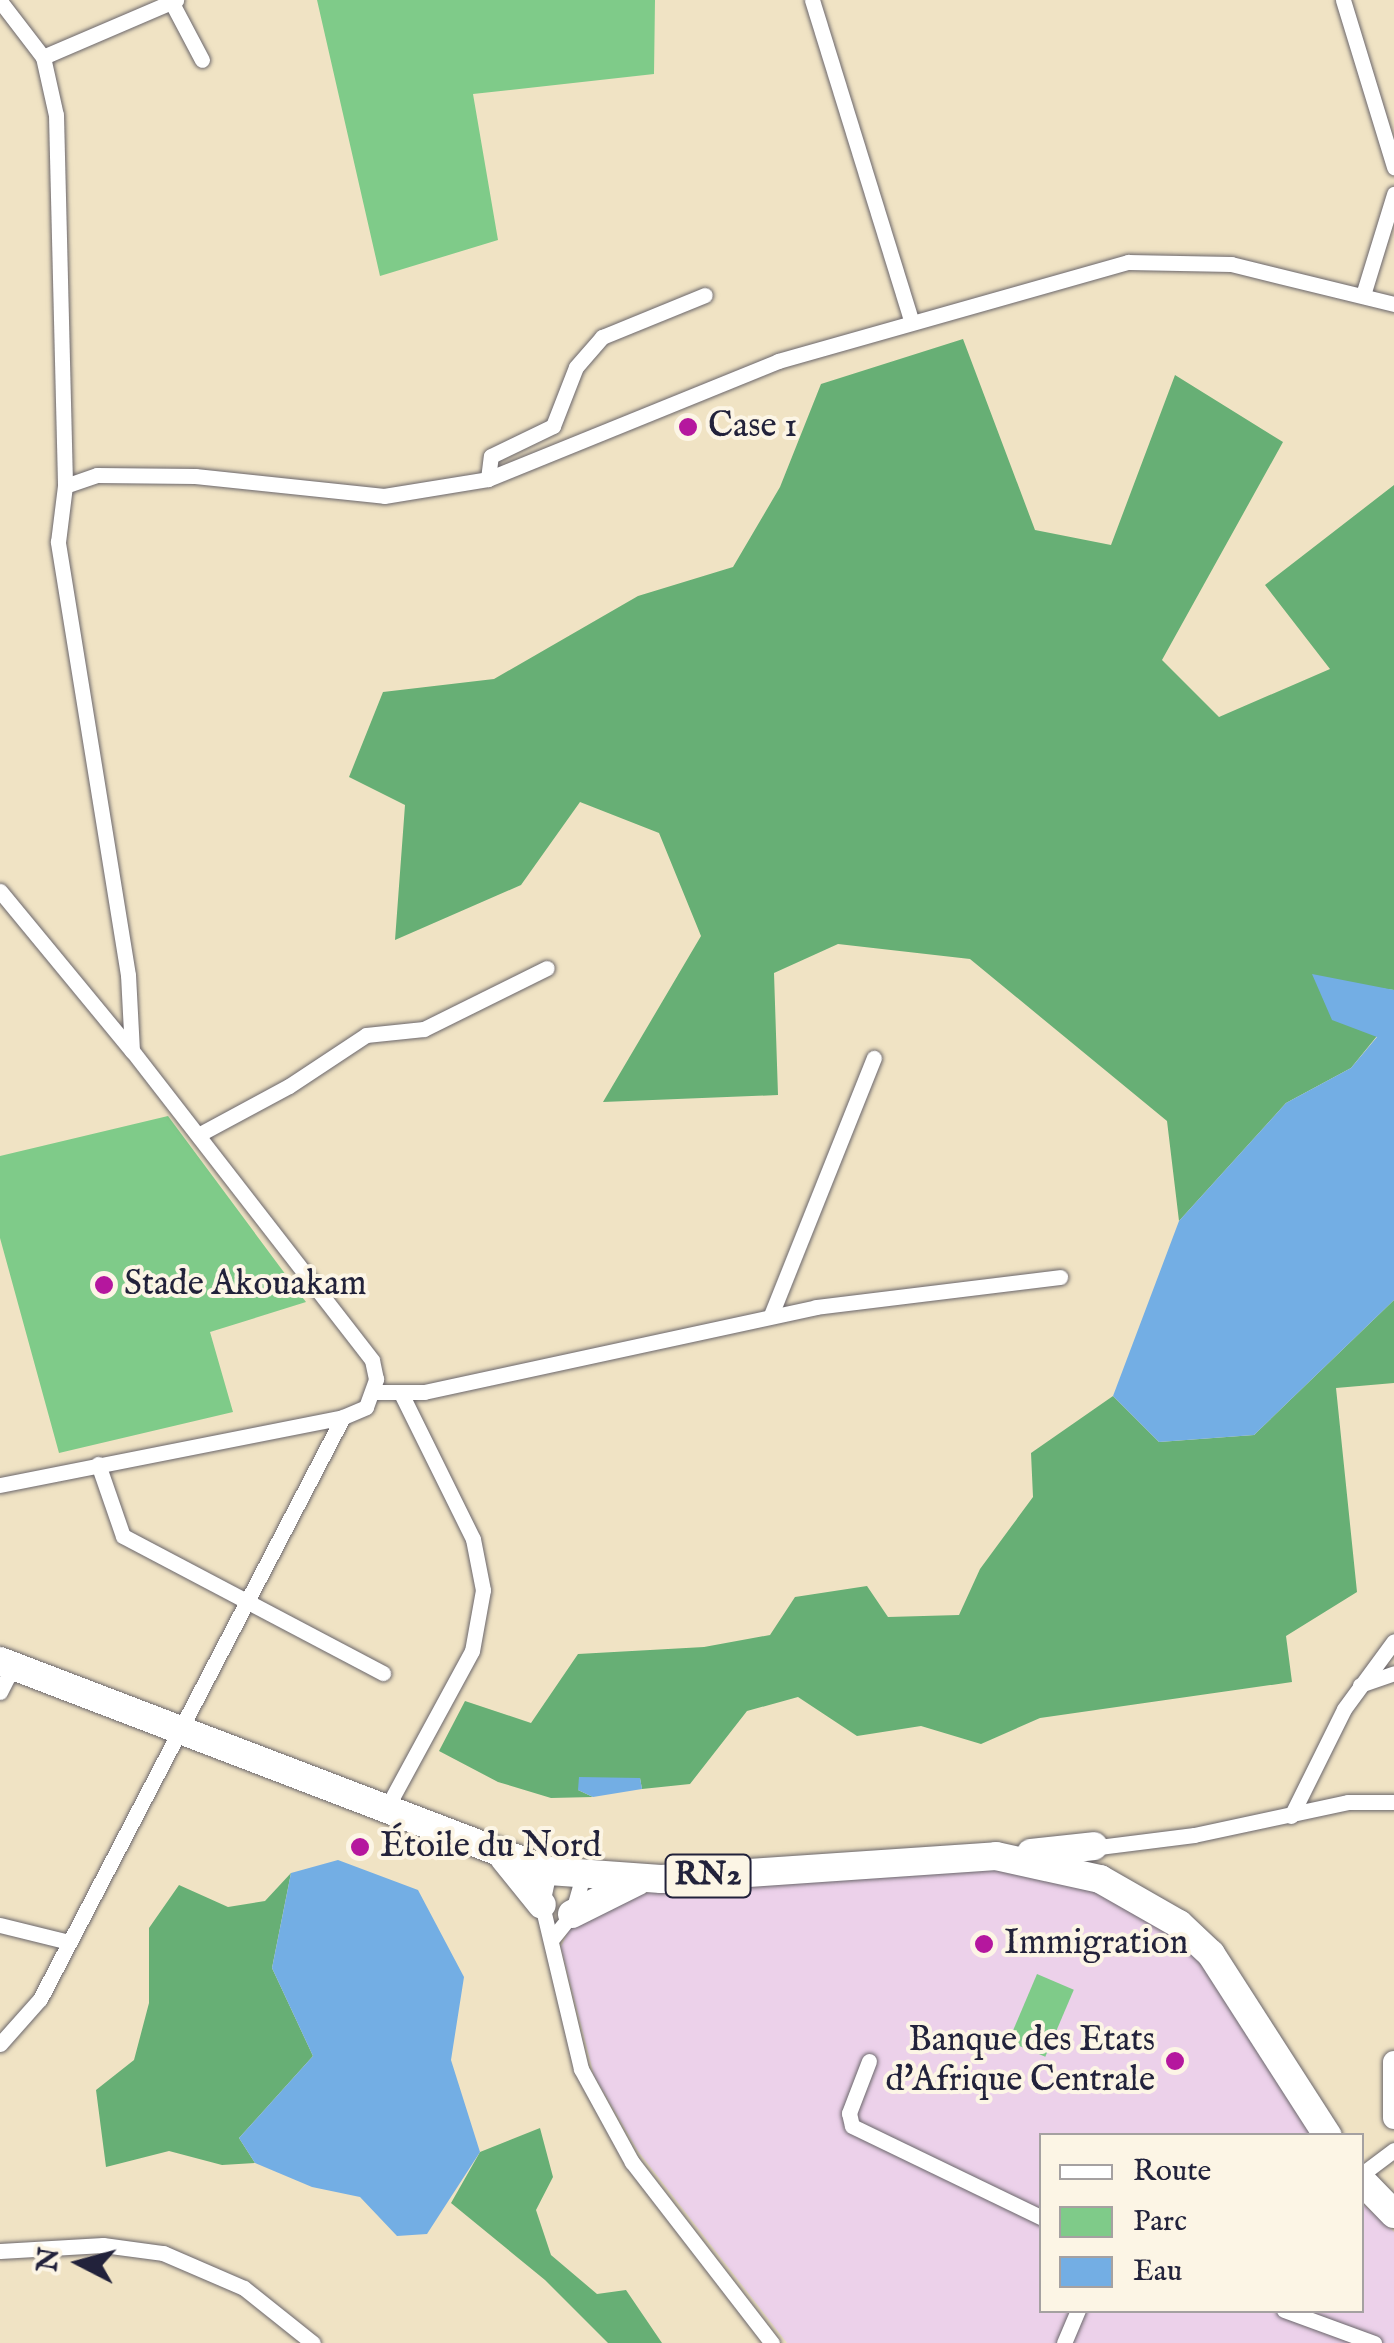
<!DOCTYPE html>
<meta charset="utf-8">
<style>
body{margin:0}
#map{position:relative;width:1394px;height:2343px;overflow:hidden;background:#f0e3c4;font-family:"IM FELL English",serif}
div>[style]{position:absolute}
.built>*{inset:0;background:#ecd1ea}
.green>*{inset:0;background:#7fcb89;transform-origin:0 0}
.forest>*{inset:0;background:#67af75}
.water>*{inset:0;background:#73aee4}
.roads{filter:drop-shadow(0 0 2px #6a666b) drop-shadow(0 0 2px #6a666b)}
.street>*{height:15px;margin:-7.5px;padding:0 7.5px;transform-origin:7.5px;border-radius:7.5px;background:#fff}
.secondary>*{height:22px;margin:-11px;padding:0 11px;transform-origin:11px;border-radius:11px;background:#fff}
.highway>*{height:28px;margin:-14px;padding:0 14px;transform-origin:14px;border-radius:14px;background:#fff}
.dots>*{width:28px;height:28px;translate:-50% -50%;box-sizing:border-box;border:5px solid #fcf5e5;border-radius:50%}
span{translate:-50% -50%;white-space:nowrap;text-align:center;line-height:1.15;-webkit-text-stroke:8px #fcf5e5;paint-order:stroke}
.shield-label span{padding:2px 8px;background:#fcf5e5;border:2px solid;border-radius:8px;-webkit-text-stroke-width:0}
.shield-label{font-size:32px;color:#22223b;font-weight:700}
.poi-label{font-size:35px;color:#22223b}
.left{translate:0 -50%;text-align:left}
.right{translate:-100% -50%;text-align:right}
.legend{position:absolute;left:1039px;top:2133px;width:325px;height:180px;box-sizing:border-box;background:#fcf5e5;border:2px solid #a5a1a1;margin:0;padding:12px 18px;list-style:none;font-size:30px;color:#22223b}
.legend li{display:flex;align-items:center;gap:20px;height:50px}
.legend b{width:50px;border:2px solid #a5a1a1}
.north{position:absolute;left:30px;top:2213px;width:100px;height:100px;-webkit-text-stroke:8px #fcf5e5;paint-order:stroke;rotate:276deg;font-size:28px;font-weight:700;line-height:40px;text-align:center;color:#22223b}
.north::after{content:'';display:block;margin:auto;width:35px;height:45px;background:#22223b;clip-path:polygon(50% 0,100% 100%,50% 72%,0 100%)}
</style>
<div id="map">
<div class="built">
<i style="clip-path:polygon(989px 1869px,1096px 1889px,1144px 1913px,1187px 1946px,1224px 1983px,1313px 2135px,1042px 2136px,1042px 2310px,1362px 2310px,1362px 2203px,1394px 2232px,1394px 2343px,787px 2343px,638px 2151px,594px 2075px,561px 1947px,570px 1928px,603px 1907px,649px 1892px)"></i>
</div>
<div class="green">
<i style="clip-path:polygon(317px 0,655px 0,654px 74px,473px 94px,498px 240px,380px 276px)"></i>
<i style="clip-path:polygon(168px 1116px,306px 1302px,210px 1332px,233px 1412px,59px 1453px,0 1238px,0 1156px)"></i>
<i style="left:1037px;top:1974px;width:40px;height:73px;rotate:23deg"></i>
</div>
<div class="forest">
<i style="clip-path:polygon(963px 339px,1035px 530px,1111px 545px,1175px 375px,1283px 442px,1162px 660px,1219px 717px,1330px 669px,1265px 585px,1394px 485px,1394px 990px,1379px 988px,1377px 1036px,1351px 1068px,1286px 1103px,1179px 1221px,1167px 1121px,970px 959px,838px 944px,774px 973px,778px 1095px,603px 1102px,701px 936px,659px 833px,580px 802px,521px 885px,395px 940px,405px 805px,349px 777px,383px 692px,494px 679px,638px 596px,733px 567px,780px 487px,821px 384px)"></i>
<i style="clip-path:polygon(1394px 1300px,1394px 1383px,1336px 1388px,1357px 1592px,1286px 1636px,1292px 1682px,1040px 1718px,981px 1744px,921px 1726px,857px 1736px,798px 1697px,747px 1711px,690px 1784px,642px 1789px,640px 1778px,578px 1790px,593px 1797px,551px 1798px,498px 1782px,439px 1751px,465px 1701px,531px 1723px,578px 1654px,704px 1647px,770px 1635px,795px 1597px,867px 1586px,888px 1617px,959px 1615px,980px 1569px,1033px 1497px,1031px 1453px,1113px 1396px,1159px 1442px,1254px 1435px)"></i>
<i style="clip-path:polygon(291px 1873px,272px 1968px,313px 2056px,239px 2138px,255px 2163px,222px 2165px,169px 2151px,106px 2167px,96px 2090px,134px 2060px,149px 2003px,149px 1928px,179px 1885px,228px 1907px,265px 1901px)"></i>
<i style="clip-path:polygon(540px 2128px,553px 2177px,536px 2210px,551px 2255px,597px 2294px,626px 2290px,662px 2343px,608px 2343px,545px 2280px,451px 2203px,480px 2152px)"></i>
</div>
<div class="water">
<i style="clip-path:polygon(1312px 974px,1394px 990px,1394px 1300px,1254px 1435px,1159px 1442px,1113px 1396px,1179px 1221px,1286px 1103px,1351px 1068px,1377px 1037px,1332px 1020px)"></i>
<i style="clip-path:polygon(579px 1777px,640px 1778px,642px 1789px,593px 1797px,578px 1790px)"></i>
<i style="clip-path:polygon(338px 1860px,418px 1890px,464px 1977px,451px 2060px,480px 2152px,427px 2234px,397px 2236px,360px 2197px,312px 2187px,255px 2163px,239px 2138px,313px 2056px,272px 1968px,291px 1873px)"></i>
</div>
<div class="roads">
<div class="street">
<i style="left:812px;top:0;width:334px;rotate:72.8deg"></i>
<i style="left:1343px;top:0;width:175px;rotate:73deg"></i>
<i style="left:0;top:1px;width:71px;rotate:52.5deg"></i>
<i style="left:43px;top:57px;width:59px;rotate:77.4deg"></i>
<i style="left:56px;top:115px;width:371px;rotate:88.6deg"></i>
<i style="left:173px;top:5px;width:62px;rotate:62.2deg"></i>
<i style="left:43px;top:57px;width:145px;rotate:-23.2deg"></i>
<i style="left:1363px;top:295px;width:106px;rotate:-72.9deg"></i>
<i style="left:488px;top:479px;width:23px;rotate:-83deg"></i>
<i style="left:491px;top:456px;width:69px;rotate:-25.8deg"></i>
<i style="left:553px;top:426px;width:63px;rotate:-68.7deg"></i>
<i style="left:576px;top:367px;width:40px;rotate:-49deg"></i>
<i style="left:602px;top:337px;width:111px;rotate:-22.2deg"></i>
<i style="left:0;top:891px;width:207px;rotate:50.5deg"></i>
<i style="left:198px;top:1135px;width:103px;rotate:-28.3deg"></i>
<i style="left:289px;top:1086px;width:92px;rotate:-33.5deg"></i>
<i style="left:366px;top:1035px;width:58px;rotate:-5.9deg"></i>
<i style="left:424px;top:1029px;width:137px;rotate:-26.4deg"></i>
<i style="left:771px;top:1315px;width:277px;rotate:-68.2deg"></i>
<i style="left:375px;top:1392px;width:49px"></i>
<i style="left:424px;top:1392px;width:401px;rotate:-12.2deg"></i>
<i style="left:816px;top:1307px;width:246px;rotate:-7deg"></i>
<i style="left:98px;top:1464px;width:76px;rotate:70.9deg"></i>
<i style="left:123px;top:1536px;width:294px;rotate:27.8deg"></i>
<i style="left:0;top:1485px;width:350px;rotate:-11.2deg"></i>
<i style="left:343px;top:1417px;width:25px;rotate:-23deg"></i>
<i style="left:366px;top:1407px;width:30px;rotate:-70deg"></i>
<i style="left:376px;top:1379px;width:19px;rotate:-102deg"></i>
<i style="left:372px;top:1360px;width:391px;rotate:-127.8deg"></i>
<i style="left:132px;top:1051px;width:76px;rotate:-93deg"></i>
<i style="left:128px;top:975px;width:439px;rotate:-99.2deg"></i>
<i style="left:58px;top:542px;width:56px;rotate:-82.9deg"></i>
<i style="left:65px;top:486px;width:34px;rotate:-19deg"></i>
<i style="left:97px;top:475px;width:98px;rotate:0.6deg"></i>
<i style="left:195px;top:476px;width:190px;rotate:6deg"></i>
<i style="left:384px;top:496px;width:105px;rotate:-9.3deg"></i>
<i style="left:488px;top:479px;width:313px;rotate:-22.1deg"></i>
<i style="left:778px;top:361px;width:364px;rotate:-15.8deg"></i>
<i style="left:1128px;top:262px;width:103px;rotate:1.1deg"></i>
<i style="left:1231px;top:264px;width:168px;rotate:13.8deg"></i>
<i style="left:1360px;top:1685px;width:36px;rotate:-19deg"></i>
<i style="left:0;top:1692px;width:28px;rotate:-63deg"></i>
<i style="left:385px;top:1811px;width:182px;rotate:-61.5deg"></i>
<i style="left:472px;top:1651px;width:62px;rotate:-79.8deg"></i>
<i style="left:483px;top:1590px;width:52px;rotate:-101.1deg"></i>
<i style="left:473px;top:1539px;width:163px;rotate:-116.3deg"></i>
<i style="left:1291px;top:1816px;width:119px;rotate:-63.6deg"></i>
<i style="left:1344px;top:1709px;width:84px;rotate:-53.7deg"></i>
<i style="left:1091px;top:1848px;width:104px;rotate:-7.2deg"></i>
<i style="left:1194px;top:1835px;width:157px;rotate:-12.1deg"></i>
<i style="left:1348px;top:1802px;width:46px"></i>
<i style="left:549px;top:1871px;width:35px;rotate:102deg"></i>
<i style="left:542px;top:1905px;width:169px;rotate:76.6deg"></i>
<i style="left:581px;top:2069px;width:106px;rotate:61.3deg"></i>
<i style="left:632px;top:2162px;width:229px;rotate:52.3deg"></i>
<i style="left:0;top:1925px;width:71px;rotate:13.8deg"></i>
<i style="left:551px;top:1940px;width:33px;rotate:-51deg"></i>
<i style="left:572px;top:1914px;width:40px;rotate:-74deg"></i>
<i style="left:0;top:2044px;width:60px;rotate:-48.4deg"></i>
<i style="left:40px;top:1999px;width:656px;rotate:-62.5deg"></i>
<i style="left:869px;top:2061px;width:56px;rotate:111deg"></i>
<i style="left:849px;top:2113px;width:13px;rotate:77deg"></i>
<i style="left:852px;top:2126px;width:211px;rotate:25.8deg"></i>
<i style="left:1362px;top:2174px;width:40px;rotate:-37deg"></i>
<i style="left:0;top:2251px;width:103px;rotate:-3.3deg"></i>
<i style="left:103px;top:2245px;width:61px;rotate:7.6deg"></i>
<i style="left:163px;top:2253px;width:88px;rotate:23.4deg"></i>
<i style="left:244px;top:2288px;width:88px;rotate:38.6deg"></i>
<i style="left:1284px;top:2310px;width:96px;rotate:20.1deg"></i>
<i style="left:1064px;top:2343px;width:36px;rotate:-67deg"></i>
</div>
<div class="secondary">
<i style="left:1394px;top:2062px;width:56px;rotate:90deg"></i>
</div>
<div class="highway">
<i style="left:0;top:1661px;width:588px;rotate:20.93deg"></i>
<i style="left:549px;top:1871px;width:112px;rotate:4.1deg"></i>
<i style="left:661px;top:1879px;width:336px;rotate:-3.9deg"></i>
<i style="left:996px;top:1856px;width:107px;rotate:12.5deg"></i>
<i style="left:1100px;top:1879px;width:91px;rotate:29.7deg"></i>
<i style="left:1179px;top:1924px;width:44px;rotate:43.2deg"></i>
<i style="left:1211px;top:1954px;width:216px;rotate:57.3deg"></i>
<i style="left:1031px;top:1853px;width:63px;rotate:-6.3deg"></i>
<i style="left:504px;top:1858px;width:60px;rotate:51deg"></i>
<i style="left:572px;top:1914px;width:74px;rotate:-26.6deg"></i>
<i style="left:1362px;top:2181px;width:46px;rotate:45.9deg"></i>
</div>
</div>
<div class="dots">
<i style="left:688px;top:427px;background:#b5179e"></i>
<i style="left:104px;top:1285px;background:#b5179e"></i>
<i style="left:360px;top:1847px;background:#b5179e"></i>
<i style="left:984px;top:1944px;background:#b5179e"></i>
<i style="left:1175px;top:2061px;background:#b5179e"></i>
</div>
<div class="shield-label">
<span style="left:708px;top:1876px">RN2</span>
</div>
<div class="poi-label">
<span class="left" style="left:708px;top:427px">Case 1</span>
<span class="left" style="left:124px;top:1285px">Stade Akouakam</span>
<span class="left" style="left:380px;top:1847px">Étoile du Nord</span>
<span class="left" style="left:1004px;top:1944px">Immigration</span>
<span class="right" style="left:1155px;top:2061px">Banque des Etats<br>d'Afrique Centrale</span>
</div>
<ul class="legend">
<li><b style="height:12px;background:#fff"></b>Route</li>
<li><b style="height:28px;background:#7fcb89"></b>Parc</li>
<li><b style="height:28px;background:#73aee4"></b>Eau</li>
</ul>
<div class="north">N</div>
</div>
